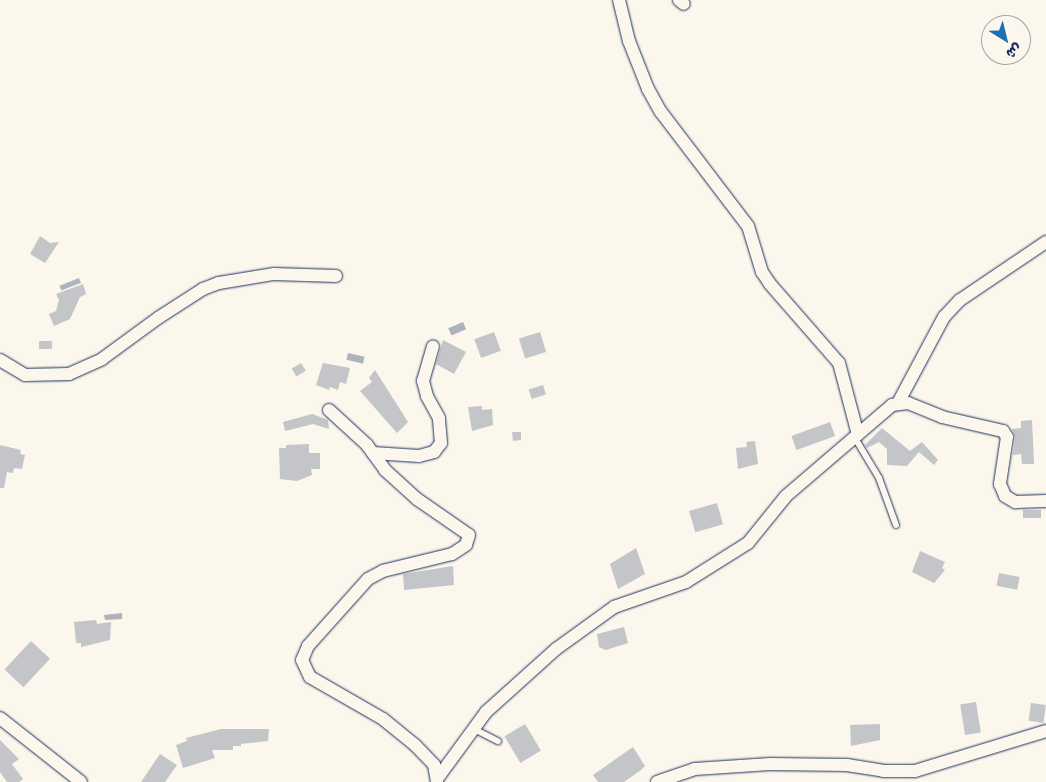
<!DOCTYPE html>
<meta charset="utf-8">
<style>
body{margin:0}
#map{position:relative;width:1046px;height:782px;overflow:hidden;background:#fbf7ec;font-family:"Playpen Sans","Playpen Sans Arabic",sans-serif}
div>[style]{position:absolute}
.water>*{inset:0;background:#afb3bb;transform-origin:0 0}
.building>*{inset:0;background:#c3c5c9;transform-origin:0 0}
.roads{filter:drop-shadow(0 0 1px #1b2f5e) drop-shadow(0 0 1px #1b2f5e)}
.service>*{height:6px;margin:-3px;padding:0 3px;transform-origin:3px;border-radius:3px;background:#fbf7ec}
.minor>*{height:12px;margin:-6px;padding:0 6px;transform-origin:6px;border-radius:6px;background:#fbf7ec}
span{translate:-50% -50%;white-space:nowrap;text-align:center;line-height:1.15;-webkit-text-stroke:5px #fbf7ec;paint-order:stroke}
.north{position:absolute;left:981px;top:15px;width:50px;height:50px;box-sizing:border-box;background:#fbf7ec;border:1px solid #a1a7b3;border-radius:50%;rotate:144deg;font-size:14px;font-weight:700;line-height:20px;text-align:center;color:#1b2f5e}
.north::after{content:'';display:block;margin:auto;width:18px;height:22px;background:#1f6fb2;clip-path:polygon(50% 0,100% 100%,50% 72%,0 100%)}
</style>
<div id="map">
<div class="water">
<i style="left:79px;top:278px;width:5px;height:21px;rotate:68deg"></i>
<i style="left:463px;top:322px;width:8px;height:16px;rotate:67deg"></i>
<i style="left:348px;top:353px;width:17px;height:7px;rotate:13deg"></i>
<i style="clip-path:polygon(122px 613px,122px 619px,105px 620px,104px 615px)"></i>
</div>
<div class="building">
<i style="clip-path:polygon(40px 236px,50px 243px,59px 242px,45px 263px,30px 254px)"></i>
<i style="clip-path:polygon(83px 284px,86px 294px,80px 297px,70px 319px,54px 326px,49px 314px,56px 311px,59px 300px,56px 294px)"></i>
<i style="left:494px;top:332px;width:20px;height:21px;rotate:70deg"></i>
<i style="left:540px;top:332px;width:21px;height:22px;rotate:73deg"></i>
<i style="clip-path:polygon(443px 340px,466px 352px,454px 374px,436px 364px)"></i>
<i style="left:39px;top:341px;width:13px;height:8px"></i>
<i style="left:301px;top:363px;width:9px;height:11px;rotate:58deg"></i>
<i style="clip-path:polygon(323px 363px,350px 368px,346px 384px,340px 382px,338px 390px,330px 387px,329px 390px,316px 385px)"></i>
<i style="clip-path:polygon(375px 370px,408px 422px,397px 433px,360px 391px,372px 382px,369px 378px)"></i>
<i style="left:543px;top:385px;width:10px;height:15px;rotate:73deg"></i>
<i style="clip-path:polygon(482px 406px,482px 410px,492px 409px,493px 425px,472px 431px,468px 407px)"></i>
<i style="clip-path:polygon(312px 414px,328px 420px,329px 429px,313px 424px,285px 431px,283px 422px)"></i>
<i style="clip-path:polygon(1032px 420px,1034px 464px,1022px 464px,1021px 454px,1013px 455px,1015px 438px,1012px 429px,1021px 428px,1021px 421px)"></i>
<i style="left:830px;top:422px;width:15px;height:41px;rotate:70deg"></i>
<i style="clip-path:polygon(882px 428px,910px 451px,922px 442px,938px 460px,934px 465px,919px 452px,907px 466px,887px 465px,887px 449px,879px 442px,867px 448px,865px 445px)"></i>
<i style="clip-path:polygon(512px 432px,521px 432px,521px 440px,513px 441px)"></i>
<i style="clip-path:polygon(755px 441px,758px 464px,738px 469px,736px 448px,747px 447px,746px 442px)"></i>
<i style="clip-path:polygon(309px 444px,309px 453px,320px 453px,320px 469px,311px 469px,312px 475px,297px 481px,280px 479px,279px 448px,286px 448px,286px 445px)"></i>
<i style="clip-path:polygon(0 445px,21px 450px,20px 454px,25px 455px,22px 469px,14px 468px,13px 473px,7px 472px,4px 488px,0 488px)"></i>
<i style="left:717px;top:503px;width:22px;height:29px;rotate:74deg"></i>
<i style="left:1023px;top:510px;width:18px;height:8px"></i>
<i style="clip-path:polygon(636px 548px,645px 574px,618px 589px,610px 564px)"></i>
<i style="clip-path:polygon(920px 551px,945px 562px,942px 568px,945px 570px,934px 583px,912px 572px)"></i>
<i style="clip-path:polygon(453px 566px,454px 585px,404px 590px,403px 574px)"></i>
<i style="left:999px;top:573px;width:21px;height:13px;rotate:11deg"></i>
<i style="clip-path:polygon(96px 620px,97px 624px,111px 622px,110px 640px,81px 647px,81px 643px,76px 643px,74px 622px)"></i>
<i style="clip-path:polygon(624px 627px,628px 643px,606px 650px,599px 647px,597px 634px)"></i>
<i style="left:31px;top:641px;width:26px;height:39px;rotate:43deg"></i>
<i style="left:976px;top:702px;width:31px;height:16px;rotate:81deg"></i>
<i style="left:1031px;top:703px;width:15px;height:18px;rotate:8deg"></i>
<i style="left:525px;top:724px;width:31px;height:24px;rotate:59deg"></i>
<i style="clip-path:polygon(880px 724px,880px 740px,851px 746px,850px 725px)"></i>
<i style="clip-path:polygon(221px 729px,269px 729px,268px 741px,241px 744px,241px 746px,233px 746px,233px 750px,212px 750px,215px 758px,183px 768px,176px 745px,187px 741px,186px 738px)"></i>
<i style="clip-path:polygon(0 740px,19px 759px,12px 764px,23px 779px,19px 782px,7px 782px,0 772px)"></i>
<i style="clip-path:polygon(633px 747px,645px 766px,641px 770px,624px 782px,598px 782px,593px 775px)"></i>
<i style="clip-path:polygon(160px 754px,177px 765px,165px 782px,141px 782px)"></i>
</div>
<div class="roads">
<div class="service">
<i style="left:855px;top:438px;width:47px;rotate:59deg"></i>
<i style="left:879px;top:478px;width:50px;rotate:70.1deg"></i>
<i style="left:474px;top:729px;width:27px;rotate:27deg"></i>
</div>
<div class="minor">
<i style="left:619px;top:0;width:42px;rotate:76.3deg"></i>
<i style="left:629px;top:41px;width:52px;rotate:68.4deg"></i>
<i style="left:648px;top:89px;width:26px;rotate:61deg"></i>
<i style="left:661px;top:112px;width:143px;rotate:52.7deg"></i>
<i style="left:748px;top:226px;width:48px;rotate:73.1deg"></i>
<i style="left:762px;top:272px;width:14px;rotate:56deg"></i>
<i style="left:770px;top:284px;width:105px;rotate:48.9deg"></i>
<i style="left:839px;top:363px;width:74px;rotate:75.2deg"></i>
<i style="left:679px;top:0;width:6px;rotate:39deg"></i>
<i style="left:0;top:360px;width:29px;rotate:31deg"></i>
<i style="left:25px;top:375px;width:44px;rotate:-1.3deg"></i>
<i style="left:69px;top:374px;width:36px;rotate:-24deg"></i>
<i style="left:102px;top:359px;width:69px;rotate:-36.2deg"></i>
<i style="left:158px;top:318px;width:54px;rotate:-32.8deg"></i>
<i style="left:203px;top:289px;width:17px;rotate:-21deg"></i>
<i style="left:219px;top:283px;width:56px;rotate:-9.3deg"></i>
<i style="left:274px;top:274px;width:62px;rotate:1.8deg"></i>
<i style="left:898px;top:403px;width:98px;rotate:-61.9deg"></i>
<i style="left:944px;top:317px;width:23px;rotate:-47deg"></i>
<i style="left:960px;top:300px;width:104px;rotate:-34deg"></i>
<i style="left:329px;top:410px;width:52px;rotate:42.6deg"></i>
<i style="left:367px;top:445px;width:31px;rotate:54deg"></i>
<i style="left:385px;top:470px;width:43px;rotate:42.2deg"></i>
<i style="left:417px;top:499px;width:63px;rotate:34.7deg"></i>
<i style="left:469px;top:535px;width:10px;rotate:107deg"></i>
<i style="left:466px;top:545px;width:17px;rotate:147deg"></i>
<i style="left:452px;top:554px;width:71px;rotate:166.2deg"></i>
<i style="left:383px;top:571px;width:17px;rotate:152deg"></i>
<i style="left:368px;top:579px;width:90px;rotate:131.8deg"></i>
<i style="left:308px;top:646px;width:15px;rotate:113deg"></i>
<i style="left:302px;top:660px;width:19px;rotate:65deg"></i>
<i style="left:310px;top:677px;width:84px;rotate:29.9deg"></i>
<i style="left:383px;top:719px;width:41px;rotate:39.1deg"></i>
<i style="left:415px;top:745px;width:28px;rotate:46deg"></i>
<i style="left:434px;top:765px;width:17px;rotate:80deg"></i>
<i style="left:373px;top:453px;width:46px;rotate:3.7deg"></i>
<i style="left:419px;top:456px;width:16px;rotate:-15deg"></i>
<i style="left:434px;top:452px;width:11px;rotate:-52deg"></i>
<i style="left:441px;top:443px;width:25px;rotate:-95deg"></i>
<i style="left:439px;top:418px;width:25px;rotate:-119deg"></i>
<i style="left:427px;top:396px;width:16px;rotate:-105deg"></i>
<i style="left:423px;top:381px;width:36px;rotate:-74deg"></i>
<i style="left:0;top:718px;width:103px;rotate:38.3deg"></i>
<i style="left:437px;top:779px;width:83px;rotate:-53.8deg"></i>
<i style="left:486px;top:712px;width:94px;rotate:-42deg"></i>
<i style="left:556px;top:649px;width:72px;rotate:-35.9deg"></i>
<i style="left:614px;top:607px;width:76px;rotate:-19.1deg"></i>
<i style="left:686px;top:582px;width:73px;rotate:-32.2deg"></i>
<i style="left:748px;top:543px;width:60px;rotate:-51deg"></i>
<i style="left:786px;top:496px;width:140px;rotate:-40.6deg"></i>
<i style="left:892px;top:405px;width:16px;rotate:-7deg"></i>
<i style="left:908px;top:403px;width:37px;rotate:22deg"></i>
<i style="left:942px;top:417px;width:63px;rotate:12.9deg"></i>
<i style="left:1003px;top:431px;width:7px;rotate:56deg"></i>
<i style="left:1007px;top:437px;width:48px;rotate:98.5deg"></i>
<i style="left:1000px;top:484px;width:13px;rotate:67deg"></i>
<i style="left:1005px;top:496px;width:12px;rotate:31deg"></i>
<i style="left:1015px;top:502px;width:31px;rotate:-2deg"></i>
<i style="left:657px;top:782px;width:40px;rotate:-18.9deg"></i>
<i style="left:695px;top:769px;width:75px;rotate:-3.8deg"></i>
<i style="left:770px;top:764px;width:77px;rotate:0.7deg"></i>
<i style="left:847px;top:765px;width:36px;rotate:9deg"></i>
<i style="left:883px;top:771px;width:32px"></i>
<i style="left:915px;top:771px;width:137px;rotate:-17deg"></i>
</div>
</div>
<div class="north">ش</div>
</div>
